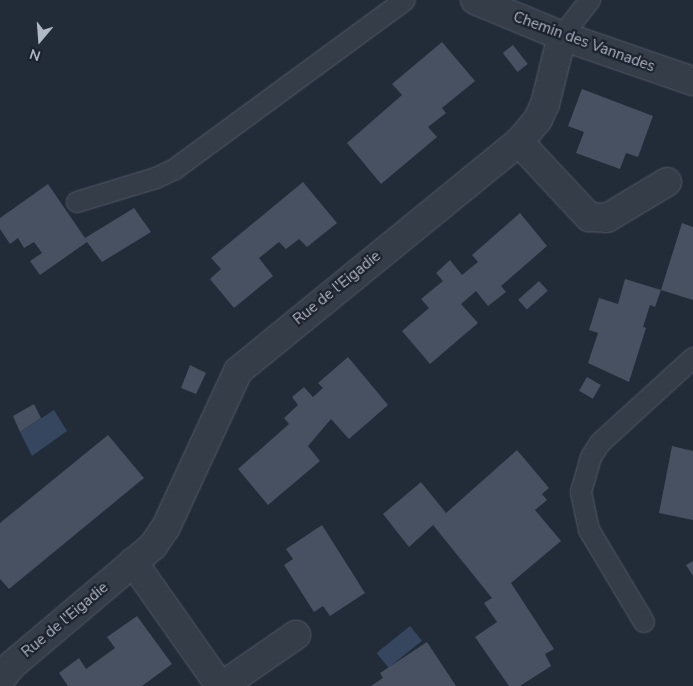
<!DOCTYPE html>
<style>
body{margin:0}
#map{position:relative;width:693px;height:686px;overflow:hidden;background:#222b38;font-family:"Nunito Sans",sans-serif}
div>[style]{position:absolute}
.water>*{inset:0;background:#36465f;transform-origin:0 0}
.building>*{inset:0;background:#485161;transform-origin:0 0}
.roads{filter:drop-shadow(0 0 1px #535a66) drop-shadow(0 0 1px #535a66)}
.service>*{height:20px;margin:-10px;padding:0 10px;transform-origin:10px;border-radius:10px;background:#353d49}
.minor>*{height:28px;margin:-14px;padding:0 14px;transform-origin:14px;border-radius:14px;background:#353d49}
span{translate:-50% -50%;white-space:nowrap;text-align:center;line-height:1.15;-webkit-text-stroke:4.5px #1b222d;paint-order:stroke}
.street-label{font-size:15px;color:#b0b7c5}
.north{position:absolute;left:15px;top:15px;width:50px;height:50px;-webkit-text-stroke:4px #1b222d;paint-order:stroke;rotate:198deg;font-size:14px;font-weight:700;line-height:20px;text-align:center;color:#b0b7c5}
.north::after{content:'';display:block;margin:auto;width:18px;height:22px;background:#b0b7c5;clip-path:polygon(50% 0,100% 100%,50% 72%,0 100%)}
</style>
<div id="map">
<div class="water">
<i style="clip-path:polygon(54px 410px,67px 431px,32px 456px,20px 432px)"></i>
<i style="left:410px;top:626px;width:19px;height:43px;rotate:51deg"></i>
</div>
<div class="building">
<i style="clip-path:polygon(442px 42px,475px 81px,442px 108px,446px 113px,428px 127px,437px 137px,381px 184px,347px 143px,402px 95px,392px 84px)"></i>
<i style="left:513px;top:45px;width:24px;height:13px;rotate:52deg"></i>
<i style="clip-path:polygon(582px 89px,653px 116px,638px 157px,626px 153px,620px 169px,576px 153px,584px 132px,568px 126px)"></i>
<i style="clip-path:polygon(303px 182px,337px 223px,307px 247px,299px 239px,286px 249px,279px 242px,259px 258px,273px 276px,234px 308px,210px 279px,221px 269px,211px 258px)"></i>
<i style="clip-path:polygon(48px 184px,85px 238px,134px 208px,151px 232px,102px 262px,87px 242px,40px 275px,30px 261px,42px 253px,34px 242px,24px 248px,18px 238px,10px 244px,0 229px,0 218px)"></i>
<i style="clip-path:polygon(520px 213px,547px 246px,501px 286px,506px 292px,488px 306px,476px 291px,461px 304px,478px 323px,430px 364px,402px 331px,429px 308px,421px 299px,443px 281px,436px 273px,450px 260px,462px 275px,478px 262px,472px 255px)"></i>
<i style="clip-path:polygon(682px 223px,693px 227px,693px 300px,661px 290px)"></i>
<i style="clip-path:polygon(625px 279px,661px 290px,655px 307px,650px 305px,643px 327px,646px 328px,629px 382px,588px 363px,598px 333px,589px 330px,599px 298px,618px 304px)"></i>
<i style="left:539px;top:281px;width:13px;height:28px;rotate:48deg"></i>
<i style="clip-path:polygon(348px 357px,388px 405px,349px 439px,331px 419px,308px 446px,320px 461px,268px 505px,238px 469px,289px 424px,284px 418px,298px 405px,292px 397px,304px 387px,313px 397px,323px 388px,318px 383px)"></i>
<i style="clip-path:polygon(190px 365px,206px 373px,196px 394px,181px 388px)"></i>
<i style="left:587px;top:377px;width:16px;height:16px;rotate:30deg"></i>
<i style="clip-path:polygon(34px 404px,41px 418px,20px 432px,13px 416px)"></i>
<i style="clip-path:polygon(108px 435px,144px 478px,9px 589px,0 579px,0 523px)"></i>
<i style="clip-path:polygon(672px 446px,693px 451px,693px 520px,659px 513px)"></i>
<i style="clip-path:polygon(517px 450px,549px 488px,542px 494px,547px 500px,535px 510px,561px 541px,511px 583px,554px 649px,545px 654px,551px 666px,520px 686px,509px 686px,475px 637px,497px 622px,484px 603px,492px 598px,433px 525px,409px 547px,383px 514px,421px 482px,446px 513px)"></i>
<i style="clip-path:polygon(322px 525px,365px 593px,330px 616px,323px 606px,314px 612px,284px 565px,293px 559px,286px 549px)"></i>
<i style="clip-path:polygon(693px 561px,693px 576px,686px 565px)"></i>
<i style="clip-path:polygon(137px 616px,172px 664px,142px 686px,68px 686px,59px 673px,79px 658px,86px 669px,115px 648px,107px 637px)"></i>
<i style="clip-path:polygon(427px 642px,456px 686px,371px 686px,383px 678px,380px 673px)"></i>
</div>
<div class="roads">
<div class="service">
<i style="left:562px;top:36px;width:46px;rotate:-52.1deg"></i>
<i style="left:77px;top:202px;width:83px;rotate:-16.9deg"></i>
<i style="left:156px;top:178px;width:21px;rotate:-25deg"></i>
<i style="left:175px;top:169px;width:285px;rotate:-36.3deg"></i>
<i style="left:644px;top:622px;width:107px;rotate:-120.9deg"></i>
<i style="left:589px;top:530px;width:39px;rotate:-102deg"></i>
<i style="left:581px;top:492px;width:36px;rotate:-74deg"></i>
<i style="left:591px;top:457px;width:17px;rotate:-57deg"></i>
<i style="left:600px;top:443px;width:126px;rotate:-42.4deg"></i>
</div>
<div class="minor">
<i style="left:475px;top:0;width:94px;rotate:22.5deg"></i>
<i style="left:562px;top:36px;width:139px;rotate:19deg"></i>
<i style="left:519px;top:142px;width:103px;rotate:47deg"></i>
<i style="left:589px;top:217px;width:18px;rotate:3deg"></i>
<i style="left:607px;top:218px;width:70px;rotate:-31deg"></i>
<i style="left:133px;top:562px;width:151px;rotate:54.9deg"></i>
<i style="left:0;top:680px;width:19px;rotate:-51deg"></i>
<i style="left:12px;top:665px;width:185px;rotate:-40.2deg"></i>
<i style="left:153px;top:546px;width:23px;rotate:-56deg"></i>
<i style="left:166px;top:527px;width:172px;rotate:-65.2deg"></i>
<i style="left:238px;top:371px;width:362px;rotate:-39.2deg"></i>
<i style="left:519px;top:142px;width:30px;rotate:-50deg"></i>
<i style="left:538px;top:119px;width:17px;rotate:-65deg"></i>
<i style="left:545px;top:104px;width:70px;rotate:-76deg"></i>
<i style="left:222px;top:686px;width:90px;rotate:-34.6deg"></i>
</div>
</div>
<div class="street-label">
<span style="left:584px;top:42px;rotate:20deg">Chemin des Vannades</span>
<span style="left:337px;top:288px;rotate:-39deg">Rue de l'Eigadie</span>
<span style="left:65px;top:620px;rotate:-40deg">Rue de l'Eigadie</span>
</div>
<div class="north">N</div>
</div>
